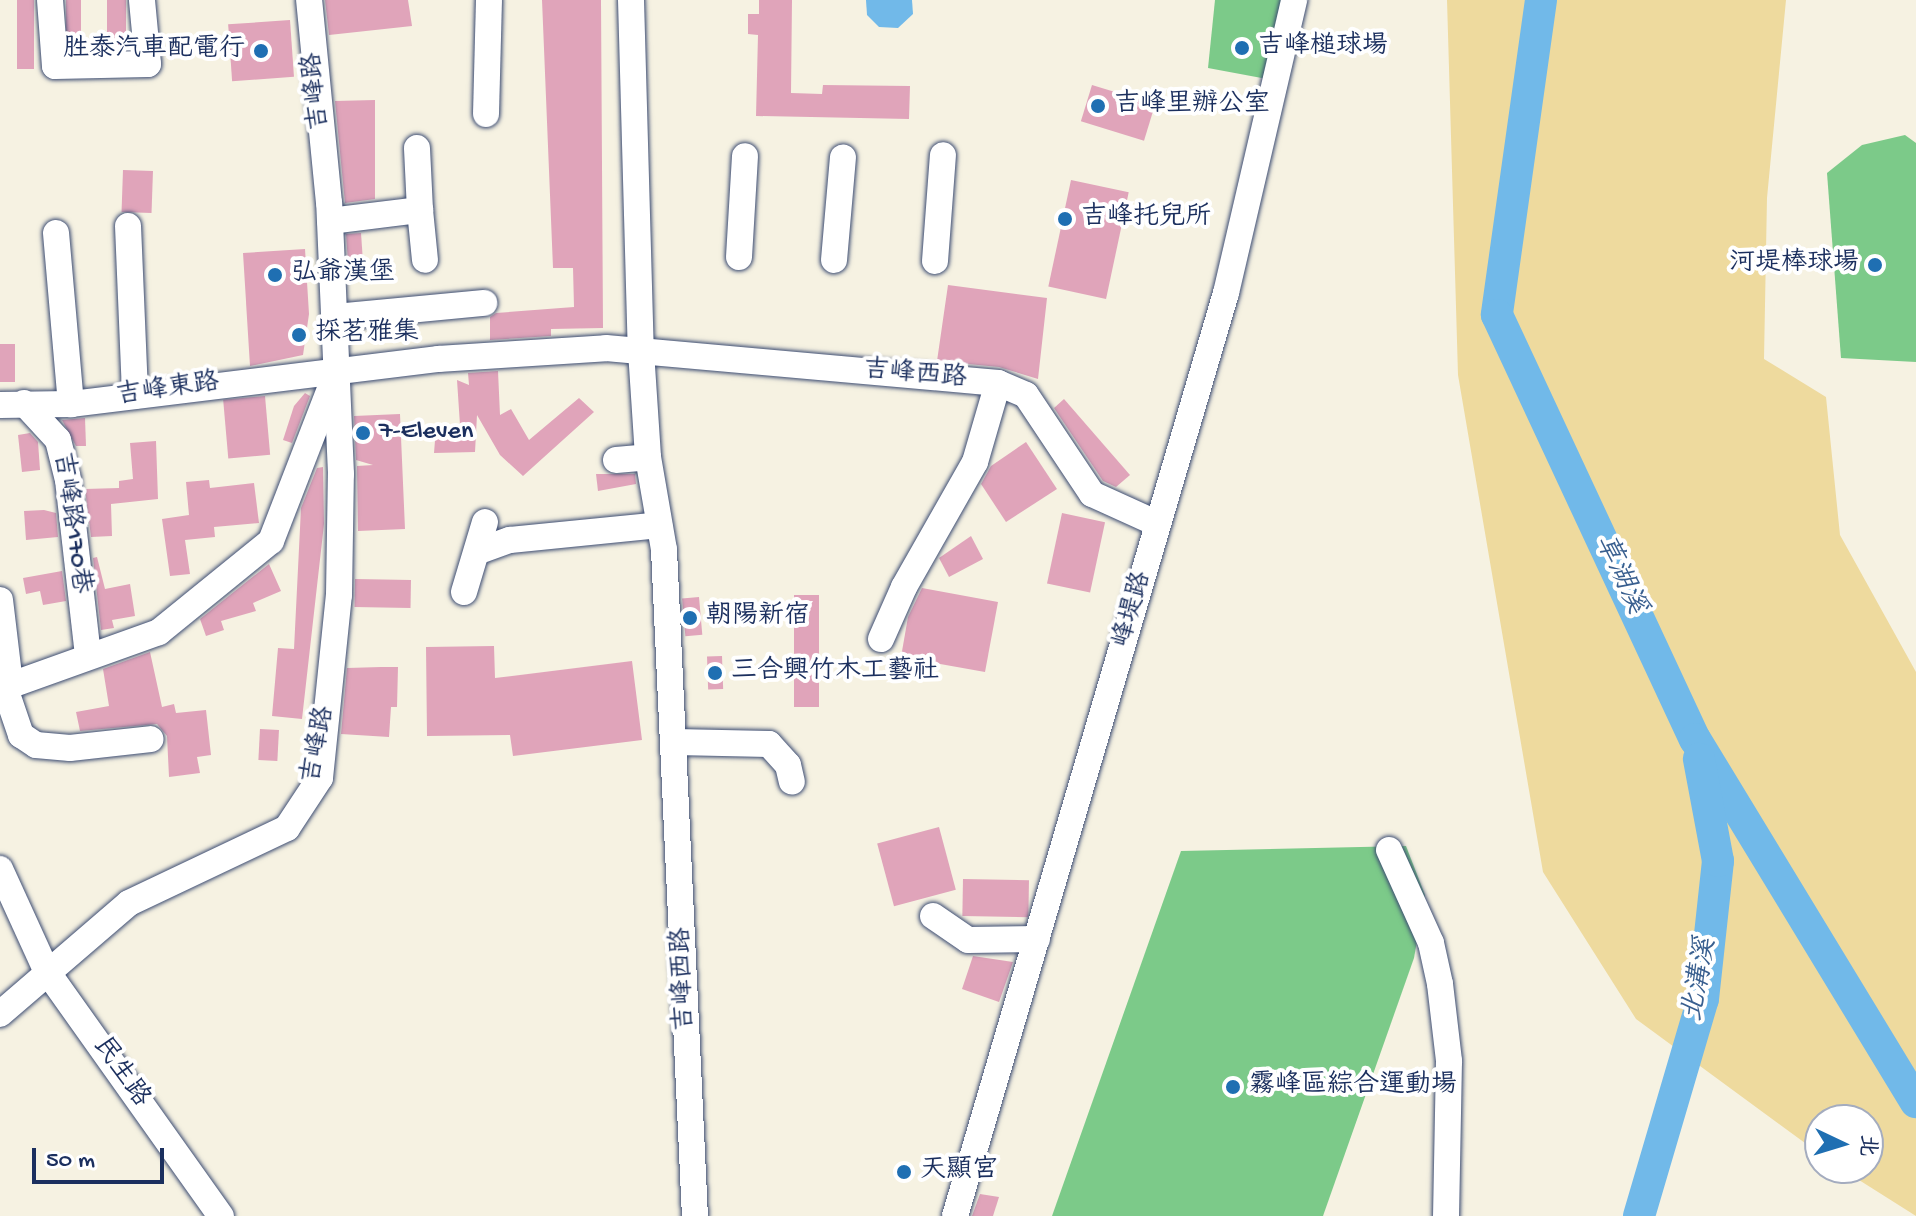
<!DOCTYPE html>
<meta charset="utf-8">
<style>
body{margin:0}
#map{position:relative;width:1916px;height:1216px;overflow:hidden;background:#f6f2e2;font-family:"Gochi Hand","LXGW WenKai TC",sans-serif}
div>[style]{position:absolute}
.green>*{inset:0;background:#7cca89}
.sand>*{inset:0;background:#eeda9e}
.water>*{inset:0;background:#71b9e9}
.river>*{height:32px;margin:-16px;padding:0 16px;transform-origin:16px;border-radius:16px;background:#71b9e9}
.building>*{inset:0;background:#e0a4ba;transform-origin:0 0}
.roads{filter:drop-shadow(0 0 2px #3c4c72) drop-shadow(0 0 2px #3c4c72)}
.minor>*{height:26px;margin:-13px;padding:0 13px;transform-origin:13px;border-radius:13px;background:#fff}
.dots>*{width:22px;height:22px;translate:-50% -50%;box-sizing:border-box;border:4px solid #fff;border-radius:50%}
span{translate:-50% -50%;white-space:nowrap;text-align:center;line-height:1.15;-webkit-text-stroke:8px #fff;paint-order:stroke}
.poi-label{font-size:26px;color:#1b2f5e}
.left{translate:0 -50%;text-align:left}
.right{translate:-100% -50%;text-align:right}
.street-label{font-size:26px;color:#1b2f5e}
.water-label{font-size:28px;color:#395f8f;font-style:italic}
.north{position:absolute;left:1804px;top:1104px;width:80px;height:80px;box-sizing:border-box;background:#fff;border:2px solid #a4acbf;border-radius:50%;rotate:94deg;font-size:22px;font-weight:700;line-height:32px;text-align:center;color:#1b2f5e}
.north::after{content:'';display:block;margin:auto;width:28px;height:36px;background:#1f6fb2;clip-path:polygon(50% 0,100% 100%,50% 72%,0 100%)}
.scale{position:absolute;left:32px;top:1148px;width:132px;height:36px;box-sizing:border-box;border:4px solid #1b2f5e;border-top:0;padding-left:10px;font-size:24px;line-height:28px;white-space:nowrap;color:#1b2f5e;-webkit-text-stroke:6px #fff;paint-order:stroke}
</style>
<div id="map">
<div class="green">
<i style="clip-path:polygon(1215px 0,1285px 0,1267px 79px,1208px 68px)"></i>
<i style="clip-path:polygon(1905px 135px,1916px 143px,1916px 362px,1841px 358px,1827px 173px,1862px 145px)"></i>
<i style="clip-path:polygon(1406px 846px,1425px 895px,1414px 958px,1323px 1216px,1052px 1216px,1181px 851px)"></i>
</div>
<div class="sand">
<i style="clip-path:polygon(1447px 0,1786px 0,1767px 198px,1764px 359px,1826px 397px,1840px 535px,1916px 672px,1916px 1216px,1840px 1168px,1868px 1168px,1868px 1120px,1820px 1120px,1820px 1154px,1636px 1019px,1543px 872px,1458px 375px)"></i>
</div>
<div class="water">
<i style="clip-path:polygon(866px 0,912px 0,913px 14px,898px 28px,879px 27px,867px 15px)"></i>
</div>
<div class="river">
<i style="left:1541px;top:0;width:318px;rotate:98deg"></i>
<i style="left:1497px;top:315px;width:468px;rotate:65deg"></i>
<i style="left:1695px;top:739px;width:425px;rotate:58.7deg"></i>
<i style="left:1639px;top:1216px;width:226px;rotate:-73.6deg"></i>
<i style="left:1703px;top:999px;width:139px;rotate:-83.8deg"></i>
<i style="left:1718px;top:861px;width:104px;rotate:-100.6deg"></i>
</div>
<div class="building">
<i style="left:17px;top:0;width:17px;height:69px"></i>
<i style="left:66px;top:0;width:15px;height:50px"></i>
<i style="left:107px;top:0;width:19px;height:49px"></i>
<i style="clip-path:polygon(325px 0,408px 0,412px 26px,329px 35px)"></i>
<i style="clip-path:polygon(542px 0,601px 0,603px 328px,551px 329px,551px 336px,490px 340px,490px 317px,496px 313px,574px 307px,573px 268px,553px 268px)"></i>
<i style="clip-path:polygon(759px 0,792px 0,791px 93px,822px 94px,823px 85px,910px 86px,909px 119px,756px 116px,758px 35px,748px 34px,748px 14px,759px 14px)"></i>
<i style="left:290px;top:20px;width:57px;height:62px;rotate:86deg"></i>
<i style="left:1092px;top:85px;width:66px;height:38px;rotate:17deg"></i>
<i style="clip-path:polygon(375px 100px,375px 199px,345px 203px,335px 101px)"></i>
<i style="left:123px;top:170px;width:30px;height:42px;rotate:2deg"></i>
<i style="left:1071px;top:180px;width:59px;height:109px;rotate:12deg"></i>
<i style="left:361px;top:233px;width:30px;height:15px;rotate:86deg"></i>
<i style="clip-path:polygon(305px 249px,309px 314px,303px 355px,250px 366px,243px 253px)"></i>
<i style="clip-path:polygon(948px 285px,1047px 298px,1038px 379px,999px 367px,937px 361px)"></i>
<i style="left:0;top:344px;width:15px;height:38px"></i>
<i style="clip-path:polygon(498px 371px,500px 415px,511px 409px,529px 440px,579px 398px,594px 412px,523px 476px,500px 455px,477px 415px,475px 452px,434px 453px,436px 428px,460px 425px,457px 380px,469px 385px,468px 373px)"></i>
<i style="clip-path:polygon(305px 393px,310px 396px,292px 443px,283px 440px,294px 406px)"></i>
<i style="left:265px;top:396px;width:59px;height:42px;rotate:85deg"></i>
<i style="clip-path:polygon(1064px 399px,1130px 475px,1116px 487px,1103px 481px,1054px 408px)"></i>
<i style="clip-path:polygon(400px 414px,405px 529px,358px 531px,357px 466px,373px 465px,356px 460px,354px 416px)"></i>
<i style="clip-path:polygon(85px 418px,86px 446px,76px 446px,62px 420px)"></i>
<i style="clip-path:polygon(30px 433px,38px 442px,40px 470px,22px 472px,18px 435px)"></i>
<i style="clip-path:polygon(156px 441px,158px 499px,111px 504px,112px 536px,91px 537px,85px 489px,119px 488px,119px 481px,133px 479px,130px 443px)"></i>
<i style="clip-path:polygon(1026px 442px,1057px 489px,1006px 522px,981px 484px,991px 466px)"></i>
<i style="clip-path:polygon(323px 467px,324px 524px,302px 719px,272px 716px,278px 648px,294px 649px,301px 508px,317px 468px)"></i>
<i style="clip-path:polygon(596px 474px,635px 474px,636px 484px,598px 491px)"></i>
<i style="clip-path:polygon(209px 480px,210px 488px,254px 483px,259px 523px,214px 527px,215px 537px,185px 540px,190px 574px,170px 576px,162px 519px,189px 515px,186px 482px)"></i>
<i style="clip-path:polygon(44px 510px,56px 513px,58px 537px,26px 540px,24px 511px)"></i>
<i style="left:1062px;top:513px;width:44px;height:72px;rotate:12deg"></i>
<i style="clip-path:polygon(971px 536px,983px 559px,949px 577px,939px 558px)"></i>
<i style="clip-path:polygon(97px 557px,105px 589px,130px 584px,135px 616px,112px 620px,114px 628px,101px 630px,93px 558px)"></i>
<i style="clip-path:polygon(269px 564px,281px 591px,253px 603px,256px 611px,221px 621px,224px 630px,206px 636px,200px 619px)"></i>
<i style="clip-path:polygon(62px 571px,66px 601px,43px 605px,40px 591px,26px 594px,23px 578px)"></i>
<i style="left:355px;top:579px;width:56px;height:28px;rotate:1deg"></i>
<i style="clip-path:polygon(922px 588px,998px 602px,985px 672px,901px 657px,908px 617px)"></i>
<i style="left:794px;top:595px;width:25px;height:112px"></i>
<i style="left:699px;top:597px;width:38px;height:17px;rotate:85deg"></i>
<i style="clip-path:polygon(494px 646px,495px 678px,632px 661px,642px 740px,513px 756px,510px 735px,427px 736px,426px 647px)"></i>
<i style="clip-path:polygon(150px 652px,162px 707px,174px 704px,176px 713px,206px 710px,211px 755px,197px 757px,200px 773px,169px 777px,167px 736px,157px 724px,80px 731px,76px 712px,109px 706px,103px 669px)"></i>
<i style="left:722px;top:656px;width:33px;height:15px;rotate:88deg"></i>
<i style="clip-path:polygon(381px 667px,398px 667px,397px 707px,391px 707px,389px 737px,341px 734px,347px 668px)"></i>
<i style="left:260px;top:729px;width:19px;height:31px;rotate:3deg"></i>
<i style="left:939px;top:827px;width:65px;height:64px;rotate:75deg"></i>
<i style="left:963px;top:879px;width:66px;height:37px;rotate:1deg"></i>
<i style="clip-path:polygon(973px 956px,1013px 962px,999px 1002px,962px 989px)"></i>
<i style="clip-path:polygon(980px 1194px,999px 1197px,993px 1216px,972px 1216px)"></i>
</div>
<div class="roads">
<div class="minor">
<i style="left:50px;top:0;width:66px;rotate:85.7deg"></i>
<i style="left:55px;top:66px;width:93px;rotate:-1.2deg"></i>
<i style="left:148px;top:64px;width:64px;rotate:-95.4deg"></i>
<i style="left:631px;top:0;width:351px;rotate:88.4deg"></i>
<i style="left:641px;top:351px;width:106px;rotate:86.2deg"></i>
<i style="left:648px;top:457px;width:94px;rotate:80.2deg"></i>
<i style="left:664px;top:550px;width:667px;rotate:87.34deg"></i>
<i style="left:486px;top:114px;width:114px;rotate:-88.5deg"></i>
<i style="left:420px;top:210px;width:50px;rotate:84.3deg"></i>
<i style="left:330px;top:221px;width:91px;rotate:-7deg"></i>
<i style="left:420px;top:210px;width:62px;rotate:-92.8deg"></i>
<i style="left:128px;top:226px;width:170px;rotate:87.6deg"></i>
<i style="left:56px;top:233px;width:172px;rotate:85deg"></i>
<i style="left:739px;top:257px;width:101px;rotate:-86.6deg"></i>
<i style="left:834px;top:260px;width:103px;rotate:-85deg"></i>
<i style="left:935px;top:261px;width:106px;rotate:-85.7deg"></i>
<i style="left:335px;top:317px;width:150px;rotate:-5.4deg"></i>
<i style="left:24px;top:403px;width:50px;rotate:47.4deg"></i>
<i style="left:58px;top:440px;width:41px;rotate:76deg"></i>
<i style="left:68px;top:480px;width:177px;rotate:83.5deg"></i>
<i style="left:0;top:405px;width:71px;rotate:-0.8deg"></i>
<i style="left:71px;top:404px;width:370px;rotate:-7deg"></i>
<i style="left:438px;top:359px;width:168px;rotate:-3.7deg"></i>
<i style="left:606px;top:348px;width:394px;rotate:5.1deg"></i>
<i style="left:998px;top:383px;width:30px;rotate:23deg"></i>
<i style="left:1026px;top:395px;width:119px;rotate:56.3deg"></i>
<i style="left:1092px;top:494px;width:72px;rotate:24.4deg"></i>
<i style="left:616px;top:460px;width:32px;rotate:-5deg"></i>
<i style="left:479px;top:551px;width:33px;rotate:-20deg"></i>
<i style="left:510px;top:540px;width:150px;rotate:-5.7deg"></i>
<i style="left:464px;top:592px;width:73px;rotate:-73.3deg"></i>
<i style="left:0;top:600px;width:85px;rotate:83.2deg"></i>
<i style="left:881px;top:639px;width:57px;rotate:-66.1deg"></i>
<i style="left:904px;top:587px;width:144px;rotate:-60.4deg"></i>
<i style="left:975px;top:462px;width:82px;rotate:-73.8deg"></i>
<i style="left:5px;top:688px;width:50px;rotate:71.2deg"></i>
<i style="left:21px;top:735px;width:18px;rotate:34deg"></i>
<i style="left:36px;top:745px;width:34px;rotate:5deg"></i>
<i style="left:70px;top:748px;width:81px;rotate:-6.3deg"></i>
<i style="left:0;top:689px;width:169px;rotate:-19.7deg"></i>
<i style="left:159px;top:632px;width:144px;rotate:-39.1deg"></i>
<i style="left:271px;top:541px;width:172px;rotate:-68.8deg"></i>
<i style="left:675px;top:742px;width:94px;rotate:1.2deg"></i>
<i style="left:769px;top:744px;width:28px;rotate:48deg"></i>
<i style="left:788px;top:765px;width:17px;rotate:77deg"></i>
<i style="left:1389px;top:850px;width:102px;rotate:65.7deg"></i>
<i style="left:1431px;top:943px;width:42px;rotate:77.6deg"></i>
<i style="left:1440px;top:984px;width:78px;rotate:83.3deg"></i>
<i style="left:1449px;top:1061px;width:155px;rotate:91.1deg"></i>
<i style="left:0;top:869px;width:111px;rotate:65.5deg"></i>
<i style="left:46px;top:970px;width:302px;rotate:54.6deg"></i>
<i style="left:933px;top:916px;width:42px;rotate:34.4deg"></i>
<i style="left:968px;top:940px;width:69px;rotate:-0.8deg"></i>
<i style="left:0;top:1014px;width:170px;rotate:-40.7deg"></i>
<i style="left:129px;top:903px;width:175px;rotate:-25.4deg"></i>
<i style="left:287px;top:828px;width:60px;rotate:-56.6deg"></i>
<i style="left:320px;top:778px;width:184px;rotate:-84.1deg"></i>
<i style="left:339px;top:595px;width:121px;rotate:-89.1deg"></i>
<i style="left:341px;top:474px;width:271px;rotate:-92.5deg"></i>
<i style="left:329px;top:203px;width:204px;rotate:-95.6deg"></i>
<i style="left:955px;top:1216px;width:962px;rotate:-73.64deg"></i>
<i style="left:1226px;top:293px;width:301px;rotate:-76.9deg"></i>
</div>
</div>
<div class="dots">
<i style="left:1242px;top:48px;background:#1f6fb2"></i>
<i style="left:261px;top:51px;background:#1f6fb2"></i>
<i style="left:1098px;top:106px;background:#1f6fb2"></i>
<i style="left:1065px;top:219px;background:#1f6fb2"></i>
<i style="left:1875px;top:265px;background:#1f6fb2"></i>
<i style="left:275px;top:275px;background:#1f6fb2"></i>
<i style="left:299px;top:335px;background:#1f6fb2"></i>
<i style="left:363px;top:433px;background:#1f6fb2"></i>
<i style="left:690px;top:618px;background:#1f6fb2"></i>
<i style="left:715px;top:673px;background:#1f6fb2"></i>
<i style="left:1233px;top:1087px;background:#1f6fb2"></i>
<i style="left:904px;top:1172px;background:#1f6fb2"></i>
</div>
<div class="poi-label">
<span class="left" style="left:1258px;top:48px">吉峰槌球場</span>
<span class="right" style="left:245px;top:51px">胜泰汽車配電行</span>
<span class="left" style="left:1114px;top:106px">吉峰里辦公室</span>
<span class="left" style="left:1081px;top:219px">吉峰托兒所</span>
<span class="right" style="left:1859px;top:265px">河堤棒球場</span>
<span class="left" style="left:291px;top:275px">弘爺漢堡</span>
<span class="left" style="left:315px;top:335px">採茗雅集</span>
<span class="left" style="left:379px;top:433px">7-Eleven</span>
<span class="left" style="left:706px;top:618px">朝陽新宿</span>
<span class="left" style="left:731px;top:673px">三合興竹木工藝社</span>
<span class="left" style="left:1249px;top:1087px">霧峰區綜合運動場</span>
<span class="left" style="left:920px;top:1172px">天顯宮</span>
</div>
<div class="street-label">
<span style="left:318px;top:91px;rotate:-96deg">吉峰路</span>
<span style="left:915px;top:376px;rotate:5deg">吉峰西路</span>
<span style="left:168px;top:391px;rotate:-8deg">吉峰東路</span>
<span style="left:70px;top:523px;rotate:82deg">吉峰路170巷</span>
<span style="left:1134px;top:610px;rotate:-74deg">峰堤路</span>
<span style="left:320px;top:745px;rotate:-79deg">吉峰路</span>
<span style="left:685px;top:979px;rotate:-92deg">吉峰西路</span>
<span style="left:120px;top:1073px;rotate:55deg">民生路</span>
</div>
<div class="water-label">
<span style="left:1619px;top:575px;rotate:65deg">草湖溪</span>
<span style="left:1701px;top:980px;rotate:-80deg">北溝溪</span>
</div>
<div class="north">北</div>
<div class="scale">50 m</div>
</div>
